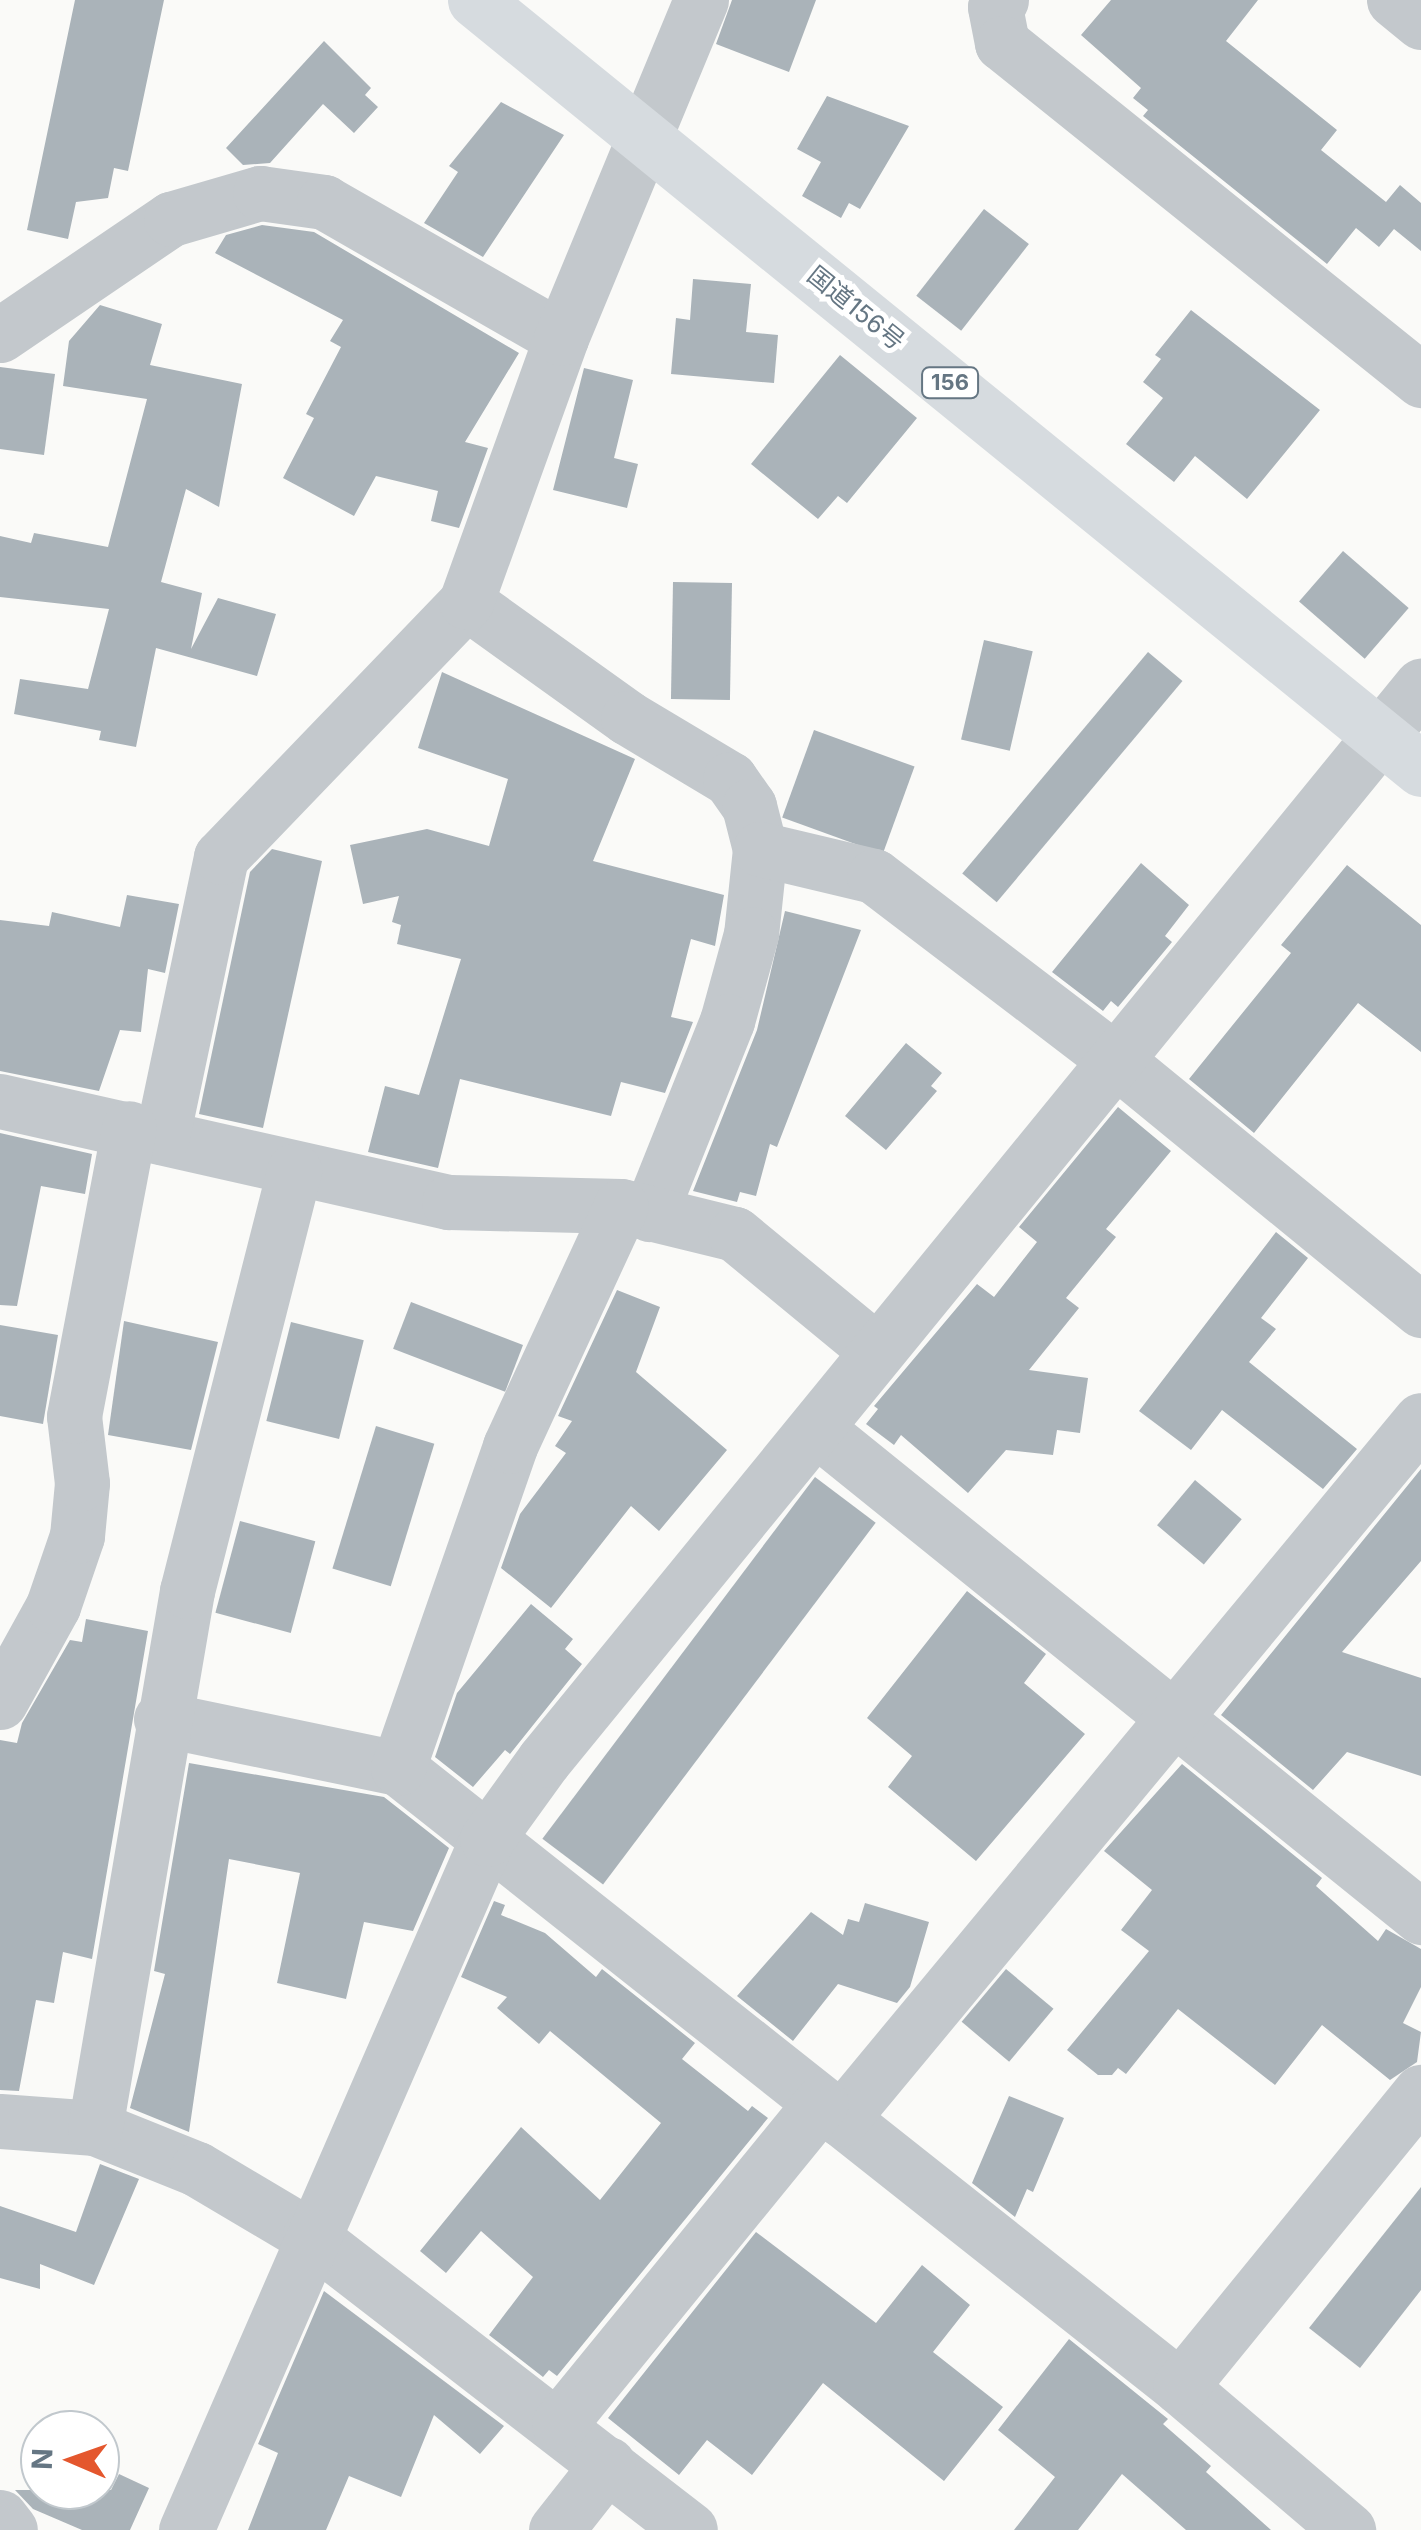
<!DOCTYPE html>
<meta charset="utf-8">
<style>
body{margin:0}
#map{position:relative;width:1421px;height:2530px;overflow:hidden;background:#fafaf8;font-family:Inter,"Noto Sans JP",sans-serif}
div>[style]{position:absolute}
.building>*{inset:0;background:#aab3b9;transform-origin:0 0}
.minor>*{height:55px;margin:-27.5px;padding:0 27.5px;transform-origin:27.5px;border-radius:27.5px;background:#c3c8cc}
.highway>*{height:55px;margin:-27.5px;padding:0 27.5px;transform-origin:27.5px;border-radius:27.5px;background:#d6dbdf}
span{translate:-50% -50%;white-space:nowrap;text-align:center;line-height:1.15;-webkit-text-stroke:10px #fff;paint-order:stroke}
.shield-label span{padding:2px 8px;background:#fff;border:2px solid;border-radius:8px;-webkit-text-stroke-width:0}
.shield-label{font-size:22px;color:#657683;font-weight:700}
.street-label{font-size:25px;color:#657683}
.north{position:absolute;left:20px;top:2410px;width:100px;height:100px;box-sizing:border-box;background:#fff;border:2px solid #c1c8cd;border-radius:50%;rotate:272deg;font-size:28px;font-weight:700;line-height:40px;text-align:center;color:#657683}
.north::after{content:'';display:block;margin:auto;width:35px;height:45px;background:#e4572e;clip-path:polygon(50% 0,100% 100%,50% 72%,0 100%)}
</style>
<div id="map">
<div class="building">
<i style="clip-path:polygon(75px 0,164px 0,128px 171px,114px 168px,108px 198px,76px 202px,68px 239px,27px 230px)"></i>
<i style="clip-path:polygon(732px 0,816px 0,789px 72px,716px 44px)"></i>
<i style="clip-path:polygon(1111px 0,1258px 0,1226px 41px,1337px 130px,1321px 150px,1386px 202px,1400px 185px,1421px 203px,1421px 251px,1394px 229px,1379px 247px,1356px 228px,1327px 264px,1143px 116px,1148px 110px,1133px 98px,1141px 88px,1081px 35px)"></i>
<i style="clip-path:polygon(324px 41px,371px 88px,365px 95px,378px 107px,354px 133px,323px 104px,270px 163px,243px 165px,226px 148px)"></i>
<i style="clip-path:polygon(827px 96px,909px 126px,860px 209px,849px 203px,841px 218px,802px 196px,821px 162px,797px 149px)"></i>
<i style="clip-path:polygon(501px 102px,564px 135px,483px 257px,424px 223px,458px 172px,449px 166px)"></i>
<i style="left:984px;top:209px;width:57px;height:110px;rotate:38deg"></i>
<i style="clip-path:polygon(262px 225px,314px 232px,519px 353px,465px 442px,488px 448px,459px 528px,431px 521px,438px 491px,376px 476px,354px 516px,283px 478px,314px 418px,306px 414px,341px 347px,330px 341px,343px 320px,215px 253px,226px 235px)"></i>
<i style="clip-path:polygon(693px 279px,751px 284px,746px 332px,778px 335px,774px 383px,671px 374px,676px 318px,690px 320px)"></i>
<i style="clip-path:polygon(100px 305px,162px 324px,150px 365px,242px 384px,219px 507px,186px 489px,161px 582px,202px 593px,191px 649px,218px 598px,276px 614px,257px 676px,156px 648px,136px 747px,99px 740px,101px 731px,14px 714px,20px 679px,88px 689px,109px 609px,0 597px,0 536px,31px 543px,34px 533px,108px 547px,147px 399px,63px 386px,69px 341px)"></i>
<i style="clip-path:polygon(1191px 310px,1320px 410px,1247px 499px,1195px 456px,1174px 482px,1126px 444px,1163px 398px,1143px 382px,1161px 359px,1155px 355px)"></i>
<i style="clip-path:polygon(840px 355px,917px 418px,847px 503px,838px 496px,818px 519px,751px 464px)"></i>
<i style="clip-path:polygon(0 367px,55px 374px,44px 455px,0 449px)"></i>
<i style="clip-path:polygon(584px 368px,633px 380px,614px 458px,638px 464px,627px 508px,553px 490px)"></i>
<i style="left:1343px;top:551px;width:87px;height:67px;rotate:41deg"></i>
<i style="left:673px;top:582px;width:59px;height:117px;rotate:1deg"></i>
<i style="left:984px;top:640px;width:50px;height:102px;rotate:13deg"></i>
<i style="left:1148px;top:652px;width:45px;height:289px;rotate:40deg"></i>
<i style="clip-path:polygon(442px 672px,635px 759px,593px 861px,724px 895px,715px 946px,691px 939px,671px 1017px,693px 1022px,665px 1093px,621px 1082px,611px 1116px,460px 1079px,438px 1168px,368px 1152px,385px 1086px,419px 1095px,461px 959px,397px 944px,401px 925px,392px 922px,399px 896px,363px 904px,350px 845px,427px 829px,489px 846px,508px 779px,418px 748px)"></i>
<i style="left:814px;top:730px;width:107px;height:93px;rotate:20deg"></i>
<i style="clip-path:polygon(272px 849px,322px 861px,263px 1128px,199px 1114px,250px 872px)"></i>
<i style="clip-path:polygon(1141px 863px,1189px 905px,1165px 936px,1172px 942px,1118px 1007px,1111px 1001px,1103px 1011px,1052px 972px)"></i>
<i style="clip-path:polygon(1347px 865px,1421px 925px,1421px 1052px,1358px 1003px,1254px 1133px,1189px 1079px,1291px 953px,1281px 945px)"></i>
<i style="clip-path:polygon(127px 895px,179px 904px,165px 973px,148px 969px,141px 1032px,120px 1030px,99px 1091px,0 1071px,0 920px,49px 926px,52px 912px,120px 927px)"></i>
<i style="clip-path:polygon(785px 911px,861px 930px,777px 1147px,770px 1144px,756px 1196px,740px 1192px,737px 1202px,693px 1191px,757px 1030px)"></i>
<i style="clip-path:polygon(906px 1043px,942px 1073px,931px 1086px,937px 1091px,886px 1150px,845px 1116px)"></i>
<i style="clip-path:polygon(1118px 1107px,1171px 1151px,1106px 1229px,1116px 1237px,1066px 1298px,1079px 1308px,1029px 1370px,1088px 1378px,1080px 1433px,1057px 1430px,1053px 1455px,1006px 1450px,968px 1493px,901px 1435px,894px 1445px,866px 1424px,878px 1409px,874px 1406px,977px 1284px,994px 1297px,1037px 1242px,1019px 1227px)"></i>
<i style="clip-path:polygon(0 1133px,92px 1154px,85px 1194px,41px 1186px,17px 1306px,0 1305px)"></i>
<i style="clip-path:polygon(1276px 1232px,1308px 1258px,1261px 1318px,1276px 1329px,1249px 1362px,1357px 1449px,1323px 1489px,1222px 1410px,1191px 1450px,1139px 1411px)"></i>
<i style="clip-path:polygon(617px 1290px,660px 1307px,636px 1372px,727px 1450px,659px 1531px,631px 1506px,551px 1608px,501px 1568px,520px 1514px,566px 1453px,555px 1446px,572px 1421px,558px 1416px)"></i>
<i style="left:411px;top:1302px;width:120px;height:50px;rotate:21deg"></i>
<i style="clip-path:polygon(124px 1321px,218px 1342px,191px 1450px,108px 1435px)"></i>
<i style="left:291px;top:1322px;width:75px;height:102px;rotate:14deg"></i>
<i style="clip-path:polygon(0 1325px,58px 1335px,43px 1424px,0 1416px)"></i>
<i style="left:376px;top:1426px;width:61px;height:149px;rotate:17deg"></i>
<i style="clip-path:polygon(1421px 1469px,1421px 1561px,1342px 1652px,1421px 1678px,1421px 1776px,1347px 1752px,1313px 1790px,1221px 1715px)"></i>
<i style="left:815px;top:1477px;width:76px;height:453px;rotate:37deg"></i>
<i style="left:1195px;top:1480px;width:61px;height:59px;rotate:40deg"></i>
<i style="left:240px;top:1521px;width:78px;height:95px;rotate:15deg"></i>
<i style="clip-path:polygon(967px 1591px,1046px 1654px,1024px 1683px,1085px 1734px,976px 1861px,888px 1787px,912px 1756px,867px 1718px)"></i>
<i style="clip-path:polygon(531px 1604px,573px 1639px,565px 1649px,582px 1664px,510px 1754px,505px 1750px,473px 1787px,435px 1757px,457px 1693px)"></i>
<i style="clip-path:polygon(86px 1619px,148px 1631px,92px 1959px,63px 1952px,54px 2003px,36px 2000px,19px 2091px,0 2090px,0 1740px,17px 1743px,22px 1723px,70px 1640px,82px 1642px)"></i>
<i style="clip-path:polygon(189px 1763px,384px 1797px,449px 1848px,413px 1931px,364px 1922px,346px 1999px,277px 1983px,300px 1873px,229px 1859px,189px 2132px,130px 2108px,165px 1974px,154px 1971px)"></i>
<i style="clip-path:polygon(1182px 1764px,1322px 1878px,1316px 1886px,1378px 1941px,1386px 1929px,1421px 1949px,1421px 1987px,1403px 2023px,1421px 2032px,1417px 2062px,1390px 2080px,1322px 2025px,1275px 2085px,1178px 2009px,1126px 2074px,1118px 2068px,1112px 2075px,1098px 2075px,1067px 2050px,1149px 1951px,1121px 1930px,1152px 1890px,1104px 1851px)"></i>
<i style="clip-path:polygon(494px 1901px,505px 1905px,501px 1915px,545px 1933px,596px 1977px,602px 1969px,695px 2043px,682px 2059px,748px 2111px,752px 2106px,768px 2118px,557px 2376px,549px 2370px,543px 2377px,489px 2335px,533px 2277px,481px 2231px,446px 2273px,420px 2251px,521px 2127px,600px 2200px,661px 2123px,550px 2031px,539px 2044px,497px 2008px,507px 1997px,461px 1977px)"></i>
<i style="clip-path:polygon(865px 1903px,929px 1922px,910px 1987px,897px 2003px,838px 1984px,793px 2041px,737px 1996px,811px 1912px,843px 1935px,848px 1919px,859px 1922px)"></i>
<i style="left:1006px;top:1969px;width:62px;height:69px;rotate:40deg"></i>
<i style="clip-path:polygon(1009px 2096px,1064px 2118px,1033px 2192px,1027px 2189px,1015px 2217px,972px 2183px)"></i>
<i style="clip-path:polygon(100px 2164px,139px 2179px,94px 2285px,40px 2264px,40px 2289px,0 2278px,0 2206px,76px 2232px)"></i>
<i style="clip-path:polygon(1421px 2187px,1421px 2290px,1360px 2368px,1309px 2328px)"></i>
<i style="clip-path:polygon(756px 2232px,876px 2323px,922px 2265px,970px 2305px,933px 2352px,1003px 2407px,944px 2481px,823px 2383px,752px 2475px,707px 2440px,679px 2475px,608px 2418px)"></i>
<i style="clip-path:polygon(324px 2291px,504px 2426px,480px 2454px,434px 2415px,401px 2497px,349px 2476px,326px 2530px,248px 2530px,278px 2453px,258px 2444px)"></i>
<i style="clip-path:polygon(1069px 2339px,1168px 2419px,1163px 2424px,1211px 2466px,1206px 2472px,1271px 2530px,1186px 2530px,1122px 2474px,1078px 2530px,1014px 2530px,1055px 2477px,998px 2430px)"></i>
<i style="clip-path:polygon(119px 2474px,149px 2488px,130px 2530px,82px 2530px,33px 2509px,15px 2490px,111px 2490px)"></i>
</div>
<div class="minor">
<i style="left:1001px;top:0;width:9px;rotate:131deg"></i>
<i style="left:995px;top:7px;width:37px;rotate:79deg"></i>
<i style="left:1002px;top:43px;width:538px;rotate:38.81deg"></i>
<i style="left:1394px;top:0;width:35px;rotate:39deg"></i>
<i style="left:0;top:335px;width:207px;rotate:-34.2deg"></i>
<i style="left:171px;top:219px;width:93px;rotate:-16.3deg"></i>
<i style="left:260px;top:193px;width:65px;rotate:8deg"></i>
<i style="left:324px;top:202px;width:273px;rotate:29.8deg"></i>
<i style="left:466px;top:602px;width:199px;rotate:35.6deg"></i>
<i style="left:628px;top:718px;width:119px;rotate:30.9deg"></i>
<i style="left:730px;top:779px;width:33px;rotate:55deg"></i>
<i style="left:749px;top:806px;width:44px;rotate:75.7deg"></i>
<i style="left:760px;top:849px;width:85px;rotate:96deg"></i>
<i style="left:751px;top:934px;width:90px;rotate:105.4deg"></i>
<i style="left:727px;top:1021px;width:208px;rotate:111.8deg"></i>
<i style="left:760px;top:849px;width:117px;rotate:13.3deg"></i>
<i style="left:874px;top:876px;width:307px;rotate:37.3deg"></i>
<i style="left:1118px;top:1062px;width:392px;rotate:39.3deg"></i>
<i style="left:0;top:1101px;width:460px;rotate:12.7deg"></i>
<i style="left:449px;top:1202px;width:172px;rotate:1.3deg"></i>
<i style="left:621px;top:1206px;width:117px;rotate:13.8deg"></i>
<i style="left:735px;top:1234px;width:184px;rotate:39.5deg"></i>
<i style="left:162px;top:1137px;width:286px;rotate:-78.1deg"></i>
<i style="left:221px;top:857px;width:354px;rotate:-46.1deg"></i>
<i style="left:466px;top:602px;width:281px;rotate:-70.2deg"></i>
<i style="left:561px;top:338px;width:366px;rotate:-67.5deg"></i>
<i style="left:819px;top:1431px;width:774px;rotate:38.91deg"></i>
<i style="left:0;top:1702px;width:110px;rotate:-61.1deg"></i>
<i style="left:53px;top:1606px;width:74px;rotate:-71.1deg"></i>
<i style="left:77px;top:1536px;width:53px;rotate:-84.6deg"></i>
<i style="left:82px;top:1483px;width:67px;rotate:-96.8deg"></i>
<i style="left:74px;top:1416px;width:293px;rotate:-79.2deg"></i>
<i style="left:161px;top:1719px;width:242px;rotate:11.7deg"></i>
<i style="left:398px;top:1768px;width:997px;rotate:38.36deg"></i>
<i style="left:1180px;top:2387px;width:221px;rotate:40.4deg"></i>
<i style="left:398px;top:1768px;width:341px;rotate:-70.8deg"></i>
<i style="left:510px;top:1446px;width:264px;rotate:-65.2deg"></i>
<i style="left:841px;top:2119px;width:908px;rotate:-50.32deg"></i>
<i style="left:0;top:2121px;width:95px;rotate:4.2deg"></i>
<i style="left:95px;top:2128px;width:110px;rotate:21.9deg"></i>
<i style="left:197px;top:2169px;width:131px;rotate:30.7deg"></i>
<i style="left:310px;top:2236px;width:480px;rotate:37.7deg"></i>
<i style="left:95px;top:2128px;width:545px;rotate:-80.28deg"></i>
<i style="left:187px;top:1591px;width:434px;rotate:-75.7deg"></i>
<i style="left:1180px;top:2387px;width:381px;rotate:-50.8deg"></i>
<i style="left:559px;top:2424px;width:414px;rotate:-50.8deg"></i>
<i style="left:0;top:2517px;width:16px;rotate:52deg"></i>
<i style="left:186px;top:2530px;width:754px;rotate:-66.46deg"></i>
<i style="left:487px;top:1839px;width:97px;rotate:-54.2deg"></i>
<i style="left:544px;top:1760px;width:1387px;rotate:-50.77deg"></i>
<i style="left:556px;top:2530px;width:84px;rotate:-51.8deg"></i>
</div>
<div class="highway">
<i style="left:475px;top:0;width:1219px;rotate:39.11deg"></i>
</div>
<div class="shield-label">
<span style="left:950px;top:383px">156</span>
</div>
<div class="street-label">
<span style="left:856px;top:308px;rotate:39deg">国道156号</span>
</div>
<div class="north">N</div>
</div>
